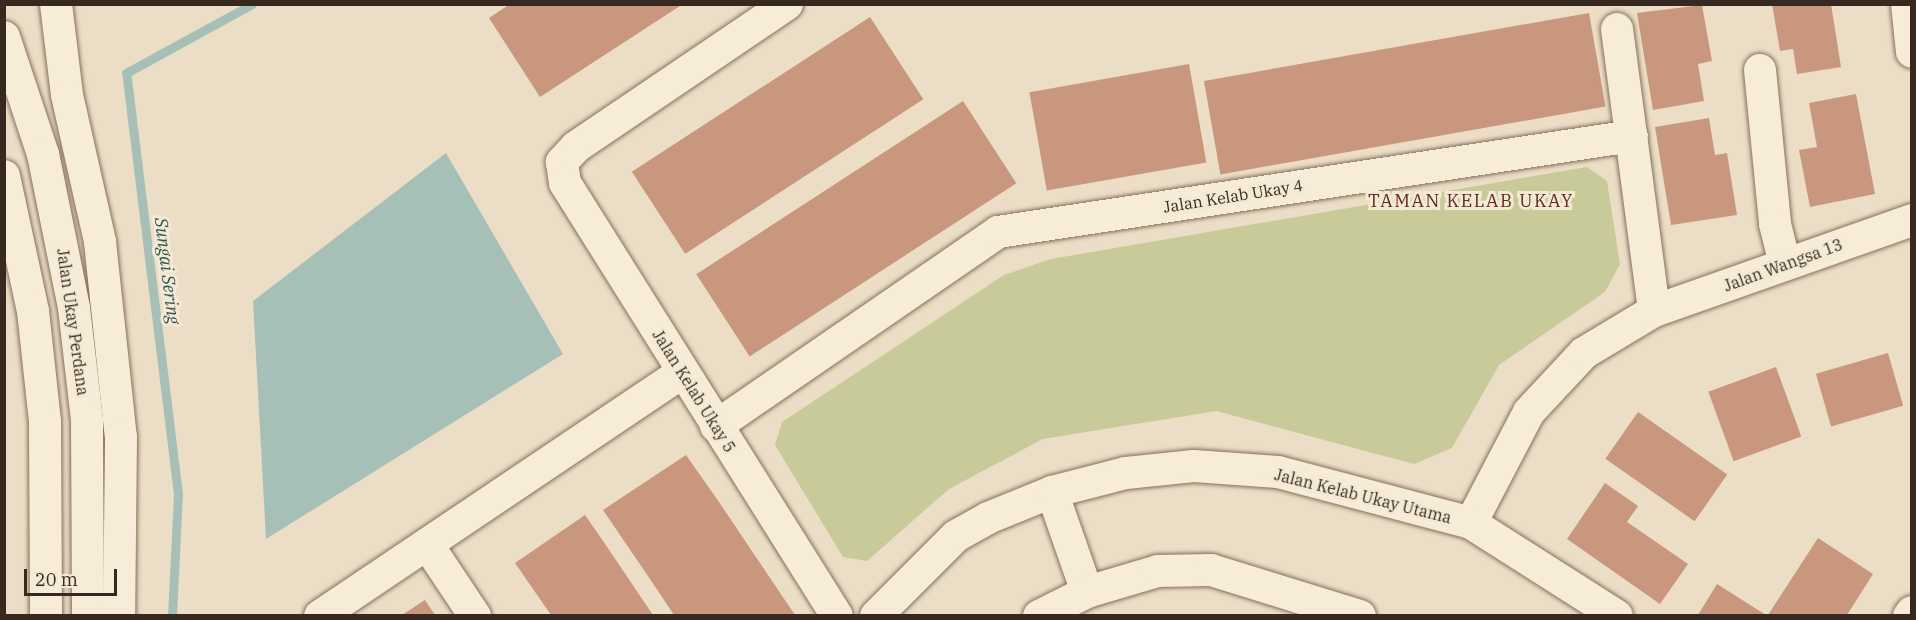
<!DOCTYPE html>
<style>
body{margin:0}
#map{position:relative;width:1916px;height:620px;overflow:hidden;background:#ecdec6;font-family:"IBM Plex Serif",serif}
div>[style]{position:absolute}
.green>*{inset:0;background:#c8ca9a}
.water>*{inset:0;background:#a7c0b7}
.stream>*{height:9px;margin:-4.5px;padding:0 4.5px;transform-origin:4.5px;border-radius:4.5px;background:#a7c0b7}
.building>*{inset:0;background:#c8977d;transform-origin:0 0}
.roads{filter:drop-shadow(0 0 2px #86705c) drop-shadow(0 0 2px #86705c)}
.minor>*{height:32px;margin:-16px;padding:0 16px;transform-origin:16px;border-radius:16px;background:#f7ecd8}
span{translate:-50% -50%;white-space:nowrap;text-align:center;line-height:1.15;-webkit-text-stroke:6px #f4e9d5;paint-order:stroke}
.street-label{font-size:16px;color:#37291f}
.neighbourhood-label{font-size:18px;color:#612a21;letter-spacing:1.5px}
.water-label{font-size:18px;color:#305651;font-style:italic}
.frame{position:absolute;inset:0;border:6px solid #37291f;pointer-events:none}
.scale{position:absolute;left:24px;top:569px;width:93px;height:27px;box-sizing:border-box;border:3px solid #37291f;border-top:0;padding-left:8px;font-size:18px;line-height:21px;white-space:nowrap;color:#37291f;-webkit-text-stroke:4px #f4e9d5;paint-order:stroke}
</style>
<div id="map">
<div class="green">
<i style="clip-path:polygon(1587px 167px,1607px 181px,1620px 264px,1605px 292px,1499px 365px,1452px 448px,1414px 464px,1216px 411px,1043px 439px,949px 489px,867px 561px,843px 557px,775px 445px,782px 422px,1004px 275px,1051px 259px)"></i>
</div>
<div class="water">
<i style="clip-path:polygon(446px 153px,563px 354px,266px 539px,253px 301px)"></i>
</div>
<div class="stream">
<i style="left:172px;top:616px;width:122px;rotate:-87.2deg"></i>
<i style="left:178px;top:494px;width:424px;rotate:-97deg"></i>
<i style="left:126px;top:73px;width:144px;rotate:-28.7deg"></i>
</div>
<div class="building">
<i style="clip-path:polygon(510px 4px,683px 4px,540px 97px,489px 18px)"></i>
<i style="clip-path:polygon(1772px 4px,1831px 4px,1841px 67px,1797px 74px,1793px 49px,1780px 51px)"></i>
<i style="clip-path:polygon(1702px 5px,1712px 61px,1698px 64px,1704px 101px,1653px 110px,1637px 13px)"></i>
<i style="left:1589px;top:13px;width:95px;height:391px;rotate:80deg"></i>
<i style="left:870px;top:17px;width:98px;height:284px;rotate:57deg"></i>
<i style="left:1189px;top:64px;width:100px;height:162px;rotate:80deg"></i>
<i style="clip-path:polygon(1856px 94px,1875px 194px,1810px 207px,1799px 150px,1817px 147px,1809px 103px)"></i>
<i style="left:963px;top:101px;width:98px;height:318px;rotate:57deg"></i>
<i style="clip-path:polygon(1709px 118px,1715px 155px,1727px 153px,1737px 215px,1671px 225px,1655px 127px)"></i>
<i style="left:1888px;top:353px;width:55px;height:75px;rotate:74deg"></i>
<i style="left:1776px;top:367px;width:74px;height:72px;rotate:70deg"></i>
<i style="left:1638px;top:412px;width:109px;height:57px;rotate:35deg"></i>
<i style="clip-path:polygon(686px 455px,719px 502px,795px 615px,674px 615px,652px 582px,603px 510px)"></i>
<i style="clip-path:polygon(1605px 483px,1638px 506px,1627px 522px,1688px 564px,1660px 604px,1567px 539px)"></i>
<i style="clip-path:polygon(585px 515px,601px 538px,653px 615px,551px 615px,515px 563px)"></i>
<i style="clip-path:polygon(1818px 538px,1873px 574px,1847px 615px,1768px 615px)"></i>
<i style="clip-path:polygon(1717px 584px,1766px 615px,1698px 615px)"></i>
<i style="clip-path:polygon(425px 600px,435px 615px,402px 615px)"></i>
</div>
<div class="roads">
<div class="minor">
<i style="left:56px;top:4px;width:92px;rotate:83.1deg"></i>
<i style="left:67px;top:95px;width:151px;rotate:77.3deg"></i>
<i style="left:100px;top:242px;width:196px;rotate:83.9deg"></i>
<i style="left:121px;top:437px;width:179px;rotate:90.6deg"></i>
<i style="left:787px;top:4px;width:255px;rotate:145.9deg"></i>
<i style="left:576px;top:147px;width:21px;rotate:133deg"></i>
<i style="left:562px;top:162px;width:21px;rotate:82deg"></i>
<i style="left:565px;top:183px;width:511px;rotate:57.86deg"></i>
<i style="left:1907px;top:4px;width:48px;rotate:84.1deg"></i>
<i style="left:1617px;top:29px;width:284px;rotate:82.5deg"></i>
<i style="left:4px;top:37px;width:123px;rotate:71.6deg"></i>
<i style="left:43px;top:154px;width:157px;rotate:78.6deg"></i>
<i style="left:74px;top:308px;width:114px;rotate:83.4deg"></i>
<i style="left:87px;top:421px;width:195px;rotate:89.7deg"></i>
<i style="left:1760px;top:70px;width:155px;rotate:84.4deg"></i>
<i style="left:1775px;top:224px;width:41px;rotate:76deg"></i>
<i style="left:4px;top:176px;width:138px;rotate:77.9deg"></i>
<i style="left:33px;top:311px;width:112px;rotate:83.8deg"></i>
<i style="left:45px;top:422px;width:194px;rotate:89.7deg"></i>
<i style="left:716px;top:426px;width:342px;rotate:-34.5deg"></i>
<i style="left:998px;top:232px;width:641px;rotate:-8.61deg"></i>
<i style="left:1052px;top:492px;width:106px;rotate:70.7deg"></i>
<i style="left:1471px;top:523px;width:125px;rotate:-62.4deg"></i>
<i style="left:1529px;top:412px;width:81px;rotate:-47deg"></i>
<i style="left:1584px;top:353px;width:82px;rotate:-31deg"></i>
<i style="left:1654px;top:311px;width:274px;rotate:-19.4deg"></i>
<i style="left:427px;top:544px;width:87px;rotate:56.3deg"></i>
<i style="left:320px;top:616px;width:436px;rotate:-33.9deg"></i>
<i style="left:876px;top:616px;width:113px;rotate:-45deg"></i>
<i style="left:956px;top:536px;width:37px;rotate:-29deg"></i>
<i style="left:988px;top:518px;width:69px;rotate:-22.1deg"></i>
<i style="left:1052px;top:492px;width:76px;rotate:-14.4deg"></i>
<i style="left:1126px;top:473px;width:68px;rotate:-5.9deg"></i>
<i style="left:1194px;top:466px;width:84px;rotate:4.1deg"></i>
<i style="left:1278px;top:472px;width:200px;rotate:14.8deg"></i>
<i style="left:1471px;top:523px;width:173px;rotate:32.5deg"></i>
<i style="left:1039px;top:616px;width:54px;rotate:-26.6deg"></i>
<i style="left:1087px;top:592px;width:74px;rotate:-16.5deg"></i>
<i style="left:1158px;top:571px;width:53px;rotate:-1.1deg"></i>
<i style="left:1211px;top:570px;width:156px;rotate:17.2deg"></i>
<i style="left:1909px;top:616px;width:5px;rotate:-53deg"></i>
</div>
</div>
<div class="street-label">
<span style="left:1233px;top:196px;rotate:-9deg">Jalan Kelab Ukay 4</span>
<span style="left:1783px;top:265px;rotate:-20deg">Jalan Wangsa 13</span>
<span style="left:73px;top:322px;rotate:82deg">Jalan Ukay Perdana</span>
<span style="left:694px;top:391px;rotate:58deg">Jalan Kelab Ukay 5</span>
<span style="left:1363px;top:496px;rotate:14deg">Jalan Kelab Ukay Utama</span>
</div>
<div class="neighbourhood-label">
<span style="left:1471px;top:201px">TAMAN KELAB UKAY</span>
</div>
<div class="water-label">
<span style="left:167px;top:271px;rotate:83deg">Sungai Sering</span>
</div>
<div class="frame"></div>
<div class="scale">20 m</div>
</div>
